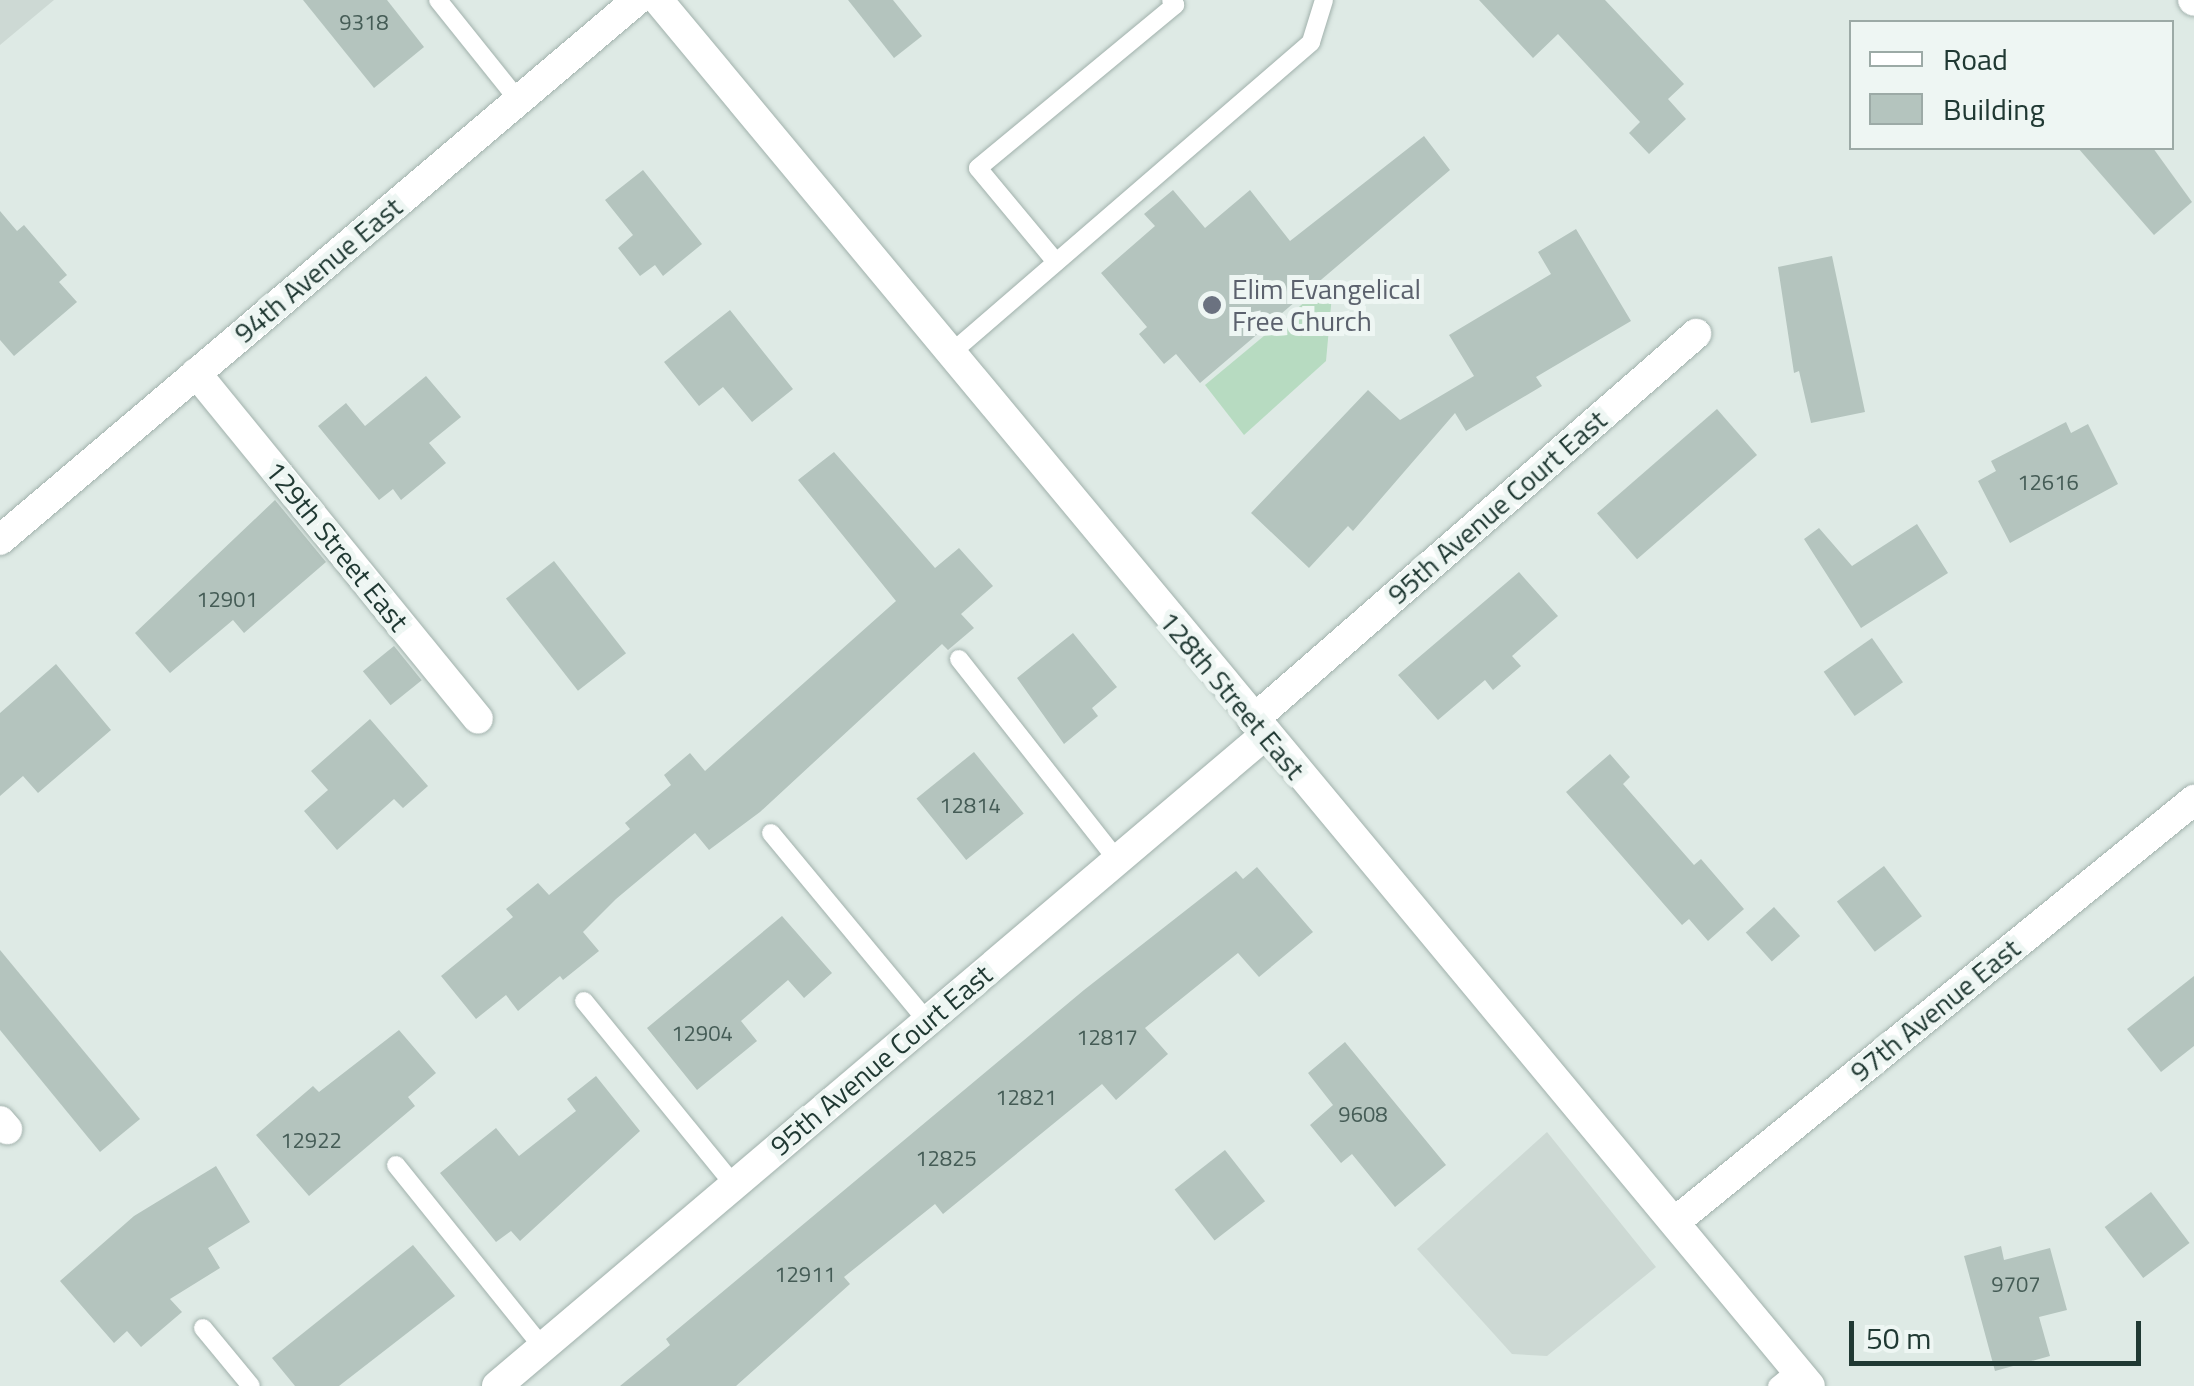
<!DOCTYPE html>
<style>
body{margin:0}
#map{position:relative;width:2194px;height:1386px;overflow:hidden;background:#deeae5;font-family:"Titillium Web",sans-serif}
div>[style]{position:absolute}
.built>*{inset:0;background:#cdd9d4}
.green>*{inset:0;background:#b7dbc1}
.building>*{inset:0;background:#b4c4be;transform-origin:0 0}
.roads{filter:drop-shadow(0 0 2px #a1b1ac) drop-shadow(0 0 2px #a1b1ac)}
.service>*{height:18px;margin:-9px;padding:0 9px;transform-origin:9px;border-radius:9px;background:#fff}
.minor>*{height:30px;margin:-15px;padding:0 15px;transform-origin:15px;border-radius:15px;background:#fff}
.tertiary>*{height:30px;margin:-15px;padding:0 15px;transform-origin:15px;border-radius:15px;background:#fff}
.secondary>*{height:30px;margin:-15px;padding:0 15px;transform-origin:15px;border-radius:15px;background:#fff}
.dots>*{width:28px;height:28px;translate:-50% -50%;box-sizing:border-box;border:5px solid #eef6f3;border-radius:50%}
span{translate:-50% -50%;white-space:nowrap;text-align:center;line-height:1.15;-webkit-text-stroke:10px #eef6f3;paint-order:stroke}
.number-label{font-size:22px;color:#455c56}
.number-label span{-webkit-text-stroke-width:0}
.street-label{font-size:28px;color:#203933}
.worship-label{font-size:28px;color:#5b616d}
.left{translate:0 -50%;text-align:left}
.legend{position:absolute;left:1849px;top:20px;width:325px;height:130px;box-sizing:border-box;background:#eef6f3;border:2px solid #9caaa6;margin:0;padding:12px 18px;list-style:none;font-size:30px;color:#203933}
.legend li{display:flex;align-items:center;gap:20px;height:50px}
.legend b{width:50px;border:2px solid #9caaa6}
.scale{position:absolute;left:1849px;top:1321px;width:292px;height:45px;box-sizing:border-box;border:5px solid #203933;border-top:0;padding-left:12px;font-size:30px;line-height:35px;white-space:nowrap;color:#203933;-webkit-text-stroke:8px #eef6f3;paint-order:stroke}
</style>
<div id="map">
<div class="built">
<i style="clip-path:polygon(0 0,54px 0,0 45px)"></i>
<i style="clip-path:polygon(1547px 1132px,1656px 1267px,1547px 1356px,1512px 1354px,1417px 1249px)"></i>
</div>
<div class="green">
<i style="clip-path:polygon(1324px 286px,1332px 295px,1326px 361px,1244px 435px,1205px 385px)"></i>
</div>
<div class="building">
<i style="clip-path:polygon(303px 0,387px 0,424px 47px,374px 88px)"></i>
<i style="clip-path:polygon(848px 0,893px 0,922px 36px,894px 58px)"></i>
<i style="clip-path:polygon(1479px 0,1605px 0,1684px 84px,1668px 99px,1686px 119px,1649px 154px,1629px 133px,1640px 122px,1558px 34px,1533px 58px)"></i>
<i style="clip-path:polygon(1424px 136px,1450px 170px,1200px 383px,1176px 354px,1164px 364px,1139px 334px,1147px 327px,1101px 273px,1155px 226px,1144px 214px,1173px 190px,1205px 228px,1250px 190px,1290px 241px)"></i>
<i style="clip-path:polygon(2078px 148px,2153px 148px,2192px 202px,2154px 235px)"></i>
<i style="clip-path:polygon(643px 170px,702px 244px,663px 276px,655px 265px,640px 276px,618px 248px,633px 235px,605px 200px)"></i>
<i style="clip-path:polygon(0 211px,17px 231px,24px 225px,67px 275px,59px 282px,77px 302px,14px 356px,0 340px)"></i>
<i style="clip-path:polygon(1576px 229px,1631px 321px,1536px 377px,1542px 386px,1466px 431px,1455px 413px,1353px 531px,1348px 526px,1309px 568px,1251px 513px,1368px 390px,1400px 420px,1474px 376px,1449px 335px,1551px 274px,1538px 252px)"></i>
<i style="clip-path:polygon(1832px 256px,1865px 412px,1811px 423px,1799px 371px,1794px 373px,1778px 267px)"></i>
<i style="clip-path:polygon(730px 310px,793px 389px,752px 422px,723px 387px,699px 406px,664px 362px)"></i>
<i style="clip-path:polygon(426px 376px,461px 417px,429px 443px,446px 463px,401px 500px,393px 489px,379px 500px,318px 426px,346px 403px,365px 426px)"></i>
<i style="left:1717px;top:409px;width:61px;height:159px;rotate:49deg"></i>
<i style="clip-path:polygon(2066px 422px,2071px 433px,2088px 424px,2118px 484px,2010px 543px,1978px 481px,1996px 471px,1991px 461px)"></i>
<i style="clip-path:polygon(834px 452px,935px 568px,959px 548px,993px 586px,961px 614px,974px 628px,948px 650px,942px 644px,760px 812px,709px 850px,695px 833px,616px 899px,583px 932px,599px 951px,563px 980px,560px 976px,518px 1011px,506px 995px,476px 1019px,441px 976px,513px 917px,506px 909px,538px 883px,549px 895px,630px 829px,625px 823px,671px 785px,664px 775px,690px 753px,705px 771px,896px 601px,798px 480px)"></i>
<i style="clip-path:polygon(275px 500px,326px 562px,244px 633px,233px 620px,170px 673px,135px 633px)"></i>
<i style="clip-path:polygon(1917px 524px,1948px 573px,1861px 628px,1804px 539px,1819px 528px,1852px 566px)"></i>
<i style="left:554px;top:561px;width:117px;height:61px;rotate:52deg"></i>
<i style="clip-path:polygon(1519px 572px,1558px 616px,1512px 656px,1521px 666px,1493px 690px,1485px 680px,1438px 720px,1398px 675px)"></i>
<i style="clip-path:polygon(1073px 633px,1117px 687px,1092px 708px,1098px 716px,1064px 744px,1017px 678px)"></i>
<i style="left:1872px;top:638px;width:54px;height:59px;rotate:55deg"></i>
<i style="left:394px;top:646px;width:44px;height:40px;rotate:51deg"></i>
<i style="clip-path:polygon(56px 664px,111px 730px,38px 793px,23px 776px,0 796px,0 713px)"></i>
<i style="clip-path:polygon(370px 719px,428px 786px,403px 808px,394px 799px,337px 850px,304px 811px,328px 790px,311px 771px)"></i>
<i style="left:974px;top:752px;width:79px;height:74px;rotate:51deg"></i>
<i style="clip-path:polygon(1610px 754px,1630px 777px,1623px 784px,1694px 865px,1701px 859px,1744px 909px,1708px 941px,1689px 919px,1682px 925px,1566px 792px)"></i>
<i style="left:1884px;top:866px;width:63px;height:59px;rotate:53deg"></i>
<i style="clip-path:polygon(1257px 867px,1313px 932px,1259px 977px,1238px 953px,1145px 1028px,1168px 1054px,1116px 1100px,1102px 1084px,943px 1214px,935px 1204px,844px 1277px,850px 1284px,736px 1386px,620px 1386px,670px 1345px,666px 1339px,1084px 990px,1236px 871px,1243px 879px)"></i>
<i style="left:1774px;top:907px;width:39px;height:38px;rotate:48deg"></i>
<i style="clip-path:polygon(782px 916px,832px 973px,804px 998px,788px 980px,741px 1021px,757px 1041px,697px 1090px,647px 1028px)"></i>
<i style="clip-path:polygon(0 950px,140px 1119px,100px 1152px,0 1030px)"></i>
<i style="clip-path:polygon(2194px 976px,2194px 1046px,2161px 1072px,2127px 1029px)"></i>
<i style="clip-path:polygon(399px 1030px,436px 1073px,408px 1097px,415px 1106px,309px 1196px,256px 1135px,313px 1086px,319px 1092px)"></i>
<i style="clip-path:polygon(1345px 1042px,1446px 1165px,1395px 1207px,1352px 1154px,1341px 1163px,1310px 1125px,1333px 1105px,1308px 1073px)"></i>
<i style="clip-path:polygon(596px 1076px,640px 1131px,520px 1241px,511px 1231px,496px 1242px,440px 1173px,496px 1128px,519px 1156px,576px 1111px,567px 1099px)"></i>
<i style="left:1225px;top:1150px;width:65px;height:64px;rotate:52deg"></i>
<i style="clip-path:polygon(216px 1166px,250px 1222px,208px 1248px,220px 1268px,170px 1299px,182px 1312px,141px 1347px,127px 1331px,114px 1343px,60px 1281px,134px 1216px)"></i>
<i style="left:2151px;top:1192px;width:64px;height:58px;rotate:53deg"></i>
<i style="clip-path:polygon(413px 1245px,455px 1296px,339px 1386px,295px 1386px,272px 1358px)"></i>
<i style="clip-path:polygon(2001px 1246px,2004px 1260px,2050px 1248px,2067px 1310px,2039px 1317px,2050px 1356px,1995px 1371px,1964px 1256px)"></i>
</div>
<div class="roads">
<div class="service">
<i style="left:438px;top:0;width:128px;rotate:51.3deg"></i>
<i style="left:1056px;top:262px;width:122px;rotate:-129.7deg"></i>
<i style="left:978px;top:168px;width:256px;rotate:-39.6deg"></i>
<i style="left:1175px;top:5px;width:6px;rotate:-129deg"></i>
<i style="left:950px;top:354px;width:477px;rotate:-40.8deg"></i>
<i style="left:1311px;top:42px;width:44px;rotate:-72.8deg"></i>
<i style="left:959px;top:659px;width:256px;rotate:51.8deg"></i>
<i style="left:771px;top:833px;width:244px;rotate:50.3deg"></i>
<i style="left:584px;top:1001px;width:237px;rotate:50.8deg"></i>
<i style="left:396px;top:1165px;width:235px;rotate:51.2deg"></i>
<i style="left:203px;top:1328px;width:75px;rotate:50.4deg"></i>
<i style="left:1777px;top:1386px;width:26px;rotate:-39deg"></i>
</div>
<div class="minor">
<i style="left:2193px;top:0;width:1px;rotate:45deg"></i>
<i style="left:196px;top:373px;width:446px;rotate:50.8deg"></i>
<i style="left:1253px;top:720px;width:588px;rotate:-41.07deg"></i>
<i style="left:0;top:1121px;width:11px;rotate:49deg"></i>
<i style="left:1676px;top:1221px;width:668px;rotate:-39.1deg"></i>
<i style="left:497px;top:1386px;width:1007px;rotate:-40.29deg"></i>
</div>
<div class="tertiary">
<i style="left:658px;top:0;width:1802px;rotate:50.27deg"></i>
</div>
<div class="secondary">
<i style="left:0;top:540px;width:835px;rotate:-40.29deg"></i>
</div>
</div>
<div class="dots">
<i style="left:1212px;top:305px;background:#6b7280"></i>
</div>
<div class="number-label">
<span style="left:364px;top:23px">9318</span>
<span style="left:2048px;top:483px">12616</span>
<span style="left:227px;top:600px">12901</span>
<span style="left:970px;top:806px">12814</span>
<span style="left:702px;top:1034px">12904</span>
<span style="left:1107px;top:1038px">12817</span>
<span style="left:1026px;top:1098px">12821</span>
<span style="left:1363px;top:1115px">9608</span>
<span style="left:311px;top:1141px">12922</span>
<span style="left:946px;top:1159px">12825</span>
<span style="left:805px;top:1275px">12911</span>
<span style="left:2016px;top:1285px">9707</span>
</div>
<div class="street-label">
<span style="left:318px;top:270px;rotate:-40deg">94th Avenue East</span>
<span style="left:1497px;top:507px;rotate:-41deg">95th Avenue Court East</span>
<span style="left:337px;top:546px;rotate:51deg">129th Street East</span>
<span style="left:1232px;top:695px;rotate:50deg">128th Street East</span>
<span style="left:1935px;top:1010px;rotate:-39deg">97th Avenue East</span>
<span style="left:881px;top:1060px;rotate:-40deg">95th Avenue Court East</span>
</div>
<div class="worship-label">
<span class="left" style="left:1232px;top:305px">Elim Evangelical<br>Free Church</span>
</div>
<ul class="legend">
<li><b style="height:12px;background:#fff"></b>Road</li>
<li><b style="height:28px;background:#b4c4be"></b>Building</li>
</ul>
<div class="scale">50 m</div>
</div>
